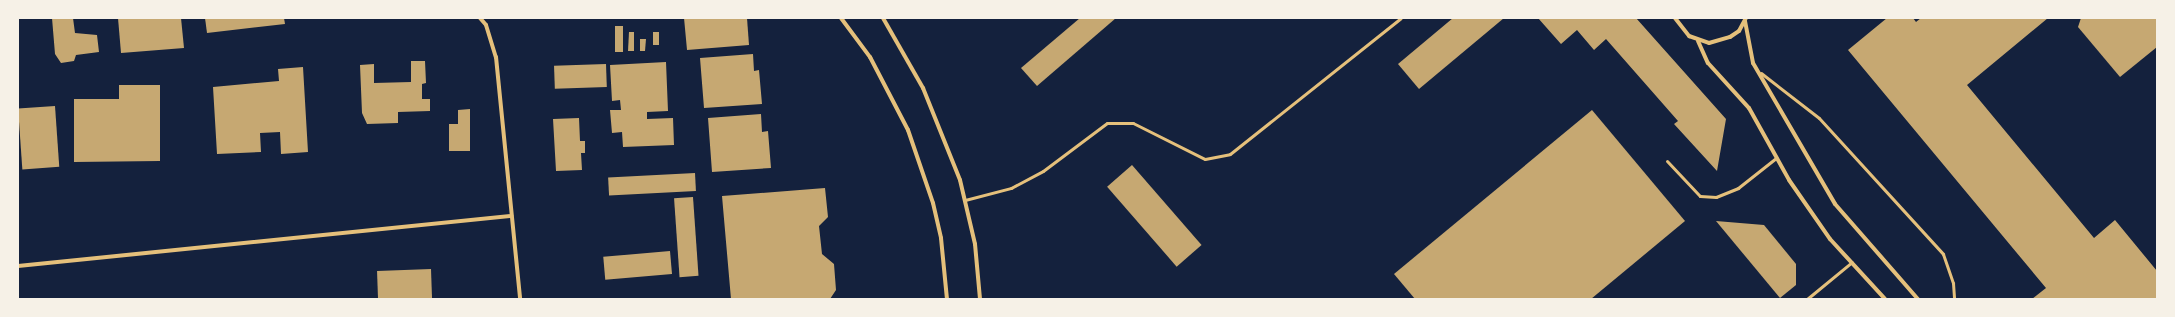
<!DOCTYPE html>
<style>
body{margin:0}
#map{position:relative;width:2175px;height:317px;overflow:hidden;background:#14213d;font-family:"Alegreya Sans",sans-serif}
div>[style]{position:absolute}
.building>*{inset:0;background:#c6a872;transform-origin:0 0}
.service>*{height:3px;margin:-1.5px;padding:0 1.5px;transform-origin:1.5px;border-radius:1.5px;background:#e5c07b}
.minor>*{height:4px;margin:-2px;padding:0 2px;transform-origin:2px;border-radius:2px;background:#e5c07b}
span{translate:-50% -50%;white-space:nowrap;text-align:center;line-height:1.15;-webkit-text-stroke:3.5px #f6f1e7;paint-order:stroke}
.frame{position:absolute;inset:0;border:19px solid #f6f1e7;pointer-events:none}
</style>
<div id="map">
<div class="building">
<i style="clip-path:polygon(73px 18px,75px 33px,97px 35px,99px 52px,76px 55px,74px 61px,61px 63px,55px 54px,52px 18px)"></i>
<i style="clip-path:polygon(118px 18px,181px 18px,184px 48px,121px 53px)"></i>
<i style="clip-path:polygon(205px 18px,284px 18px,285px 24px,207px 33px)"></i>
<i style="clip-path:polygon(684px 18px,747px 18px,749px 45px,687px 50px)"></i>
<i style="clip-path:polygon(1080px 18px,1116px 18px,1037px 86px,1021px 68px)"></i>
<i style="clip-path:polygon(1453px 18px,1504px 18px,1419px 89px,1398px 64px)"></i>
<i style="clip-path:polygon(1538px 18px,1636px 18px,1726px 119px,1717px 171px,1674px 124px,1678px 121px,1606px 39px,1594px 50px,1577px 30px,1561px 44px)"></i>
<i style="clip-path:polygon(1887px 18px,1913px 18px,1916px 22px,1921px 18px,2048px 18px,1967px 85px,2094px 238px,2115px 220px,2157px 271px,2157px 299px,2032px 299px,2046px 288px,1848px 50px)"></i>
<i style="clip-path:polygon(2081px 18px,2157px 18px,2157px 47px,2120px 77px,2078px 27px)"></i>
<i style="left:615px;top:26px;width:8px;height:26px"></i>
<i style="clip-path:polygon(629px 32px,634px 32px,634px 51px,628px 51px)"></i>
<i style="left:653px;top:32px;width:6px;height:13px"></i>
<i style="clip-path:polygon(640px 39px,646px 39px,645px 51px,640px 51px)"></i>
<i style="clip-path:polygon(753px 54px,754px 71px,759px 70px,762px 104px,704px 108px,700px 58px)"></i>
<i style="clip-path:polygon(411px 61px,425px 61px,426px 83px,422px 84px,422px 99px,430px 99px,430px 111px,398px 112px,398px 123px,367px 124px,362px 113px,360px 65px,374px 64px,374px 83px,411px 82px)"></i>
<i style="clip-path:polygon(666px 62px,668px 111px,647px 112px,647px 119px,673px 118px,674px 145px,623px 147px,622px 132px,612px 133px,610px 110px,621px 110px,620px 100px,612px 101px,610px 65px)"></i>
<i style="left:606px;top:64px;width:23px;height:52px;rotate:88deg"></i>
<i style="clip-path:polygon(303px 67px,308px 152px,281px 154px,280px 132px,260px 133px,261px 152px,217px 154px,213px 87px,279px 81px,278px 69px)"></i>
<i style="clip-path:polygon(119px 85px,160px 85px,160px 161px,74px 162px,74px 99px,119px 99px)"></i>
<i style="left:55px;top:106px;width:61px;height:37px;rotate:86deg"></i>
<i style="clip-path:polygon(470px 109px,470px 151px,449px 151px,449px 124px,458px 124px,458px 110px)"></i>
<i style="clip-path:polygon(1592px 110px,1685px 221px,1591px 299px,1415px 299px,1394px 274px)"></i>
<i style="clip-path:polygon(761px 114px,762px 132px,768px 131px,771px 168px,712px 172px,708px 118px)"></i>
<i style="clip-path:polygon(579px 118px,580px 141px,585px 141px,585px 153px,581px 153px,582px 170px,556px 171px,553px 119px)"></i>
<i style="left:1132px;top:165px;width:106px;height:33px;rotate:49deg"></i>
<i style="left:695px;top:173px;width:18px;height:87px;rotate:87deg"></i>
<i style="clip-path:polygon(825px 188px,828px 217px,819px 226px,822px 254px,834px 264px,836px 290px,830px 299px,731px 299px,722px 196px)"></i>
<i style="left:693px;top:197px;width:79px;height:19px;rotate:86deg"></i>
<i style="clip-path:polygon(1716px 221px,1764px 225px,1796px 264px,1796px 285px,1780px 298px)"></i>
<i style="left:670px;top:251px;width:23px;height:67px;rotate:85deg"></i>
<i style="left:431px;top:269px;width:30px;height:54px;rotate:88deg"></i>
</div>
<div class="service">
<i style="left:1761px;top:73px;width:73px;rotate:37.8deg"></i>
<i style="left:1819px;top:118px;width:184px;rotate:47.6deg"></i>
<i style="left:1943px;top:254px;width:31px;rotate:71deg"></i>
<i style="left:1953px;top:283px;width:16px;rotate:86deg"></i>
<i style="left:1667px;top:161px;width:48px;rotate:46.7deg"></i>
<i style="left:1700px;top:196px;width:16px;rotate:4deg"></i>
<i style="left:1716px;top:197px;width:24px;rotate:-22deg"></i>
<i style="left:1738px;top:188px;width:48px;rotate:-38.3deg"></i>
<i style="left:965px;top:200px;width:48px;rotate:-14.6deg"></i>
<i style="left:1011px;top:188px;width:36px;rotate:-28deg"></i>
<i style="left:1043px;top:171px;width:80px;rotate:-36.9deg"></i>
<i style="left:1107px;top:123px;width:26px"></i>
<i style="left:1133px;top:123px;width:80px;rotate:26.6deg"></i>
<i style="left:1205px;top:159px;width:25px;rotate:-11deg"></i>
<i style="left:1230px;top:154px;width:218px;rotate:-38.5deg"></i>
<i style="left:1807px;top:299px;width:58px;rotate:-39.4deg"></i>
</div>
<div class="minor">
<i style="left:480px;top:18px;width:9px;rotate:49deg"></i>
<i style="left:486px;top:25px;width:34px;rotate:73deg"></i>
<i style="left:496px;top:57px;width:243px;rotate:84.3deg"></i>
<i style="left:841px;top:18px;width:49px;rotate:53.4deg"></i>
<i style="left:870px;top:57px;width:82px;rotate:62.5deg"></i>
<i style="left:908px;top:130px;width:77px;rotate:71.1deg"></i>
<i style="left:933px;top:203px;width:36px;rotate:77deg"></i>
<i style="left:941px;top:238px;width:61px;rotate:84.4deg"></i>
<i style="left:883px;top:18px;width:81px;rotate:60.3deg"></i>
<i style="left:923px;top:88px;width:99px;rotate:68.1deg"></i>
<i style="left:960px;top:180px;width:66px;rotate:76.8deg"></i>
<i style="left:975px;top:244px;width:55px;rotate:84.8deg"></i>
<i style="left:1675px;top:18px;width:23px;rotate:52deg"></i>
<i style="left:1689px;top:36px;width:21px;rotate:19deg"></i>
<i style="left:1709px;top:43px;width:22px;rotate:-16deg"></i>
<i style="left:1730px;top:37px;width:11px;rotate:-34deg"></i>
<i style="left:1739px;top:31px;width:15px;rotate:-62deg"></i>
<i style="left:1745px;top:21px;width:43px;rotate:79.2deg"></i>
<i style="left:1753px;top:63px;width:163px;rotate:59.8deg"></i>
<i style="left:1835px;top:204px;width:126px;rotate:48.9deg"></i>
<i style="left:1698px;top:41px;width:24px;rotate:66deg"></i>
<i style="left:1708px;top:63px;width:61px;rotate:47.7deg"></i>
<i style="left:1749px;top:108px;width:82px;rotate:60.9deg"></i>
<i style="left:1789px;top:180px;width:72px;rotate:55.2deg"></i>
<i style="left:1830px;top:239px;width:81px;rotate:47.5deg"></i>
<i style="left:18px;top:266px;width:496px;rotate:-5.8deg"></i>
</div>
<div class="frame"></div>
</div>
